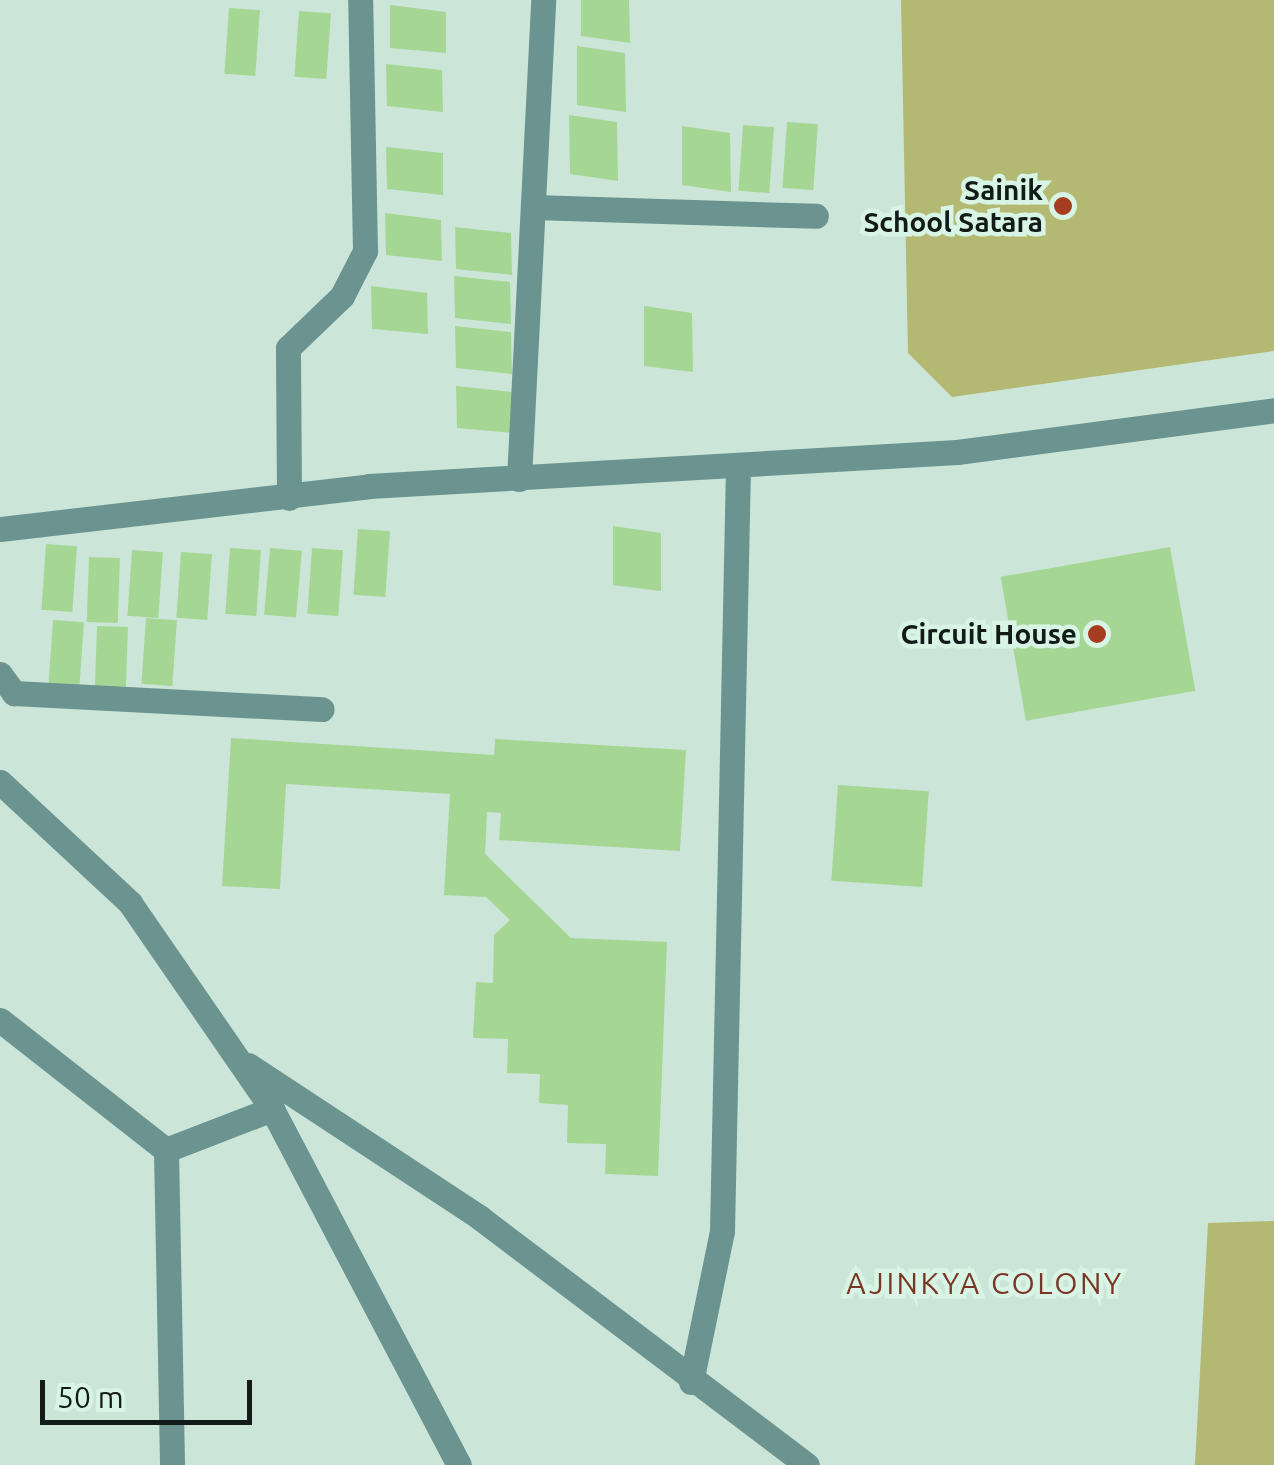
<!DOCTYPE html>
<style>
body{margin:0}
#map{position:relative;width:1274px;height:1465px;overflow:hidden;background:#cbe6d8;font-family:Ubuntu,sans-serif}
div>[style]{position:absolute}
.green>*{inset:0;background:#b3b872}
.building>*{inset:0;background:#a6d694;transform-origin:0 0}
.minor>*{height:25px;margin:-12.5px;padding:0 12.5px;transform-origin:12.5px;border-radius:12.5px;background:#6b9490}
.dots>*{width:28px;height:28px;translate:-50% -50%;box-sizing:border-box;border:5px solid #d8f4e5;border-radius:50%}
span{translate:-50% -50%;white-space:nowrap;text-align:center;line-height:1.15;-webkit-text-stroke:9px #d8f4e5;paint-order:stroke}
.poi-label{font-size:28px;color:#121b17;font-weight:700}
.right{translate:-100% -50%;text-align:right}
.neighbourhood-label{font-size:30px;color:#7a3624;letter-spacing:2.5px}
.scale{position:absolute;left:40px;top:1380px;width:212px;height:45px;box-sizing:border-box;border:5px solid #121b17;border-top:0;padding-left:12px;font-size:30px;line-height:35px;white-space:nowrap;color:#121b17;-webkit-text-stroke:8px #d8f4e5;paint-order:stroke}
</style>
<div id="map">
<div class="green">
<i style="clip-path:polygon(901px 0,1274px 0,1274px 351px,952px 397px,908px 353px)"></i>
<i style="clip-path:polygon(1274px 1221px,1274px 1465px,1195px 1465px,1208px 1223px)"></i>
</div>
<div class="building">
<i style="clip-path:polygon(581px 0,629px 0,630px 43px,581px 36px)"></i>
<i style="clip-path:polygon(390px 5px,446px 12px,446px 53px,390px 48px)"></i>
<i style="left:229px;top:8px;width:31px;height:66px;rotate:4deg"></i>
<i style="left:299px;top:11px;width:32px;height:66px;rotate:4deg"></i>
<i style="clip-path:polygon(577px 46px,625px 53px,626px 112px,577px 105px)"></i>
<i style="clip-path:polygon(386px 64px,442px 70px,443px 112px,387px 106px)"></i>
<i style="clip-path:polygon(569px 115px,617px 122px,618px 181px,570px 174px)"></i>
<i style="left:787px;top:122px;width:31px;height:66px;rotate:4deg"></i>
<i style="left:743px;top:125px;width:31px;height:66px;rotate:4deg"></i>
<i style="clip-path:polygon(682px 126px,730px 133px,731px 192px,682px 185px)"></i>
<i style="clip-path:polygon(386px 147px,443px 153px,443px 195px,387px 189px)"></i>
<i style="clip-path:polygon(385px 213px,441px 220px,442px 261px,386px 255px)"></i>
<i style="clip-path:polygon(455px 227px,511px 233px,512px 275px,456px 269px)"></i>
<i style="clip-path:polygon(454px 276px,510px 282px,511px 324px,455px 318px)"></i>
<i style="clip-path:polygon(371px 286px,427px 293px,428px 334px,372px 329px)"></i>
<i style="clip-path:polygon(644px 306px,692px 313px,693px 372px,644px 366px)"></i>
<i style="clip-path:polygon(455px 326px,511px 332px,512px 374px,456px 368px)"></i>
<i style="clip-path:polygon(456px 386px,512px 392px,513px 433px,457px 428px)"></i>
<i style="clip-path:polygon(613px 526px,661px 533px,661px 591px,613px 585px)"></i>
<i style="left:358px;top:529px;width:32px;height:66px;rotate:4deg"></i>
<i style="left:46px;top:544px;width:31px;height:66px;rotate:4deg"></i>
<i style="left:1170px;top:547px;width:146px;height:172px;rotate:80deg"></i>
<i style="left:230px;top:548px;width:31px;height:66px;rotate:4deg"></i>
<i style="left:270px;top:548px;width:32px;height:67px;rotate:5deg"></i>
<i style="left:312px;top:548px;width:31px;height:66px;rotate:4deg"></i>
<i style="left:132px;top:550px;width:31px;height:66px;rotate:4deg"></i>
<i style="left:181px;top:552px;width:31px;height:66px;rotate:4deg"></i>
<i style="left:89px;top:557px;width:31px;height:65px;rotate:2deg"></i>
<i style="left:146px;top:618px;width:31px;height:66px;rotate:4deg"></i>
<i style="left:53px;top:620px;width:31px;height:66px;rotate:4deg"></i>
<i style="left:97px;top:626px;width:31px;height:65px;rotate:2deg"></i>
<i style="clip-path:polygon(231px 738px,494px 755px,495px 739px,686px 750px,680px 851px,499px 840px,501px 813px,487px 812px,485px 854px,571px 938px,667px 942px,658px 1176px,605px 1174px,606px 1144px,567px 1143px,568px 1105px,539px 1103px,540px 1074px,507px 1073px,508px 1039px,473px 1038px,476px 982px,493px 983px,494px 935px,510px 920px,486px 897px,444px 895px,450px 794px,286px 784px,280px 889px,222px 886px)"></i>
<i style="left:838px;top:785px;width:91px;height:96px;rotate:4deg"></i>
</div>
<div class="minor">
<i style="left:534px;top:207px;width:282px;rotate:1.8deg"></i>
<i style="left:519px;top:479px;width:480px;rotate:-87.1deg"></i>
<i style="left:289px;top:498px;width:150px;rotate:-90.4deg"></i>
<i style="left:288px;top:348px;width:75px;rotate:-43.9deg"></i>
<i style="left:342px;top:296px;width:51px;rotate:-62.9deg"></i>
<i style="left:365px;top:251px;width:251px;rotate:-91.1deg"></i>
<i style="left:0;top:529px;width:371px;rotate:-6.6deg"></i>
<i style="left:369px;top:486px;width:589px;rotate:-3.31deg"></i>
<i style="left:957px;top:452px;width:320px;rotate:-7.5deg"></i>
<i style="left:0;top:674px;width:24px;rotate:54deg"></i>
<i style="left:14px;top:693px;width:308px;rotate:3deg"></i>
<i style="left:0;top:782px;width:178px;rotate:42.9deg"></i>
<i style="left:130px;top:903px;width:250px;rotate:55.4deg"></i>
<i style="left:272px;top:1109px;width:402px;rotate:62.3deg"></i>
<i style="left:0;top:1020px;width:211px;rotate:38.1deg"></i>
<i style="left:166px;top:1150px;width:114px;rotate:-21.1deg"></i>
<i style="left:248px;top:1065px;width:277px;rotate:33.3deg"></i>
<i style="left:479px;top:1217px;width:411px;rotate:37.1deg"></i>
<i style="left:166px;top:1150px;width:315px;rotate:88.9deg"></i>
<i style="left:691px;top:1382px;width:154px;rotate:-78.4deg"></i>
<i style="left:722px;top:1231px;width:764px;rotate:-88.8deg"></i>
</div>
<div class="dots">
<i style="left:1063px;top:206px;background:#a63d21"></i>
<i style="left:1097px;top:634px;background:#a63d21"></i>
</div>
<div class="poi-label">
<span class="right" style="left:1043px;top:206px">Sainik<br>School Satara</span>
<span class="right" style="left:1077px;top:634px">Circuit House</span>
</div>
<div class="neighbourhood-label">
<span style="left:985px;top:1283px">AJINKYA COLONY</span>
</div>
<div class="scale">50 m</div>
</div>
